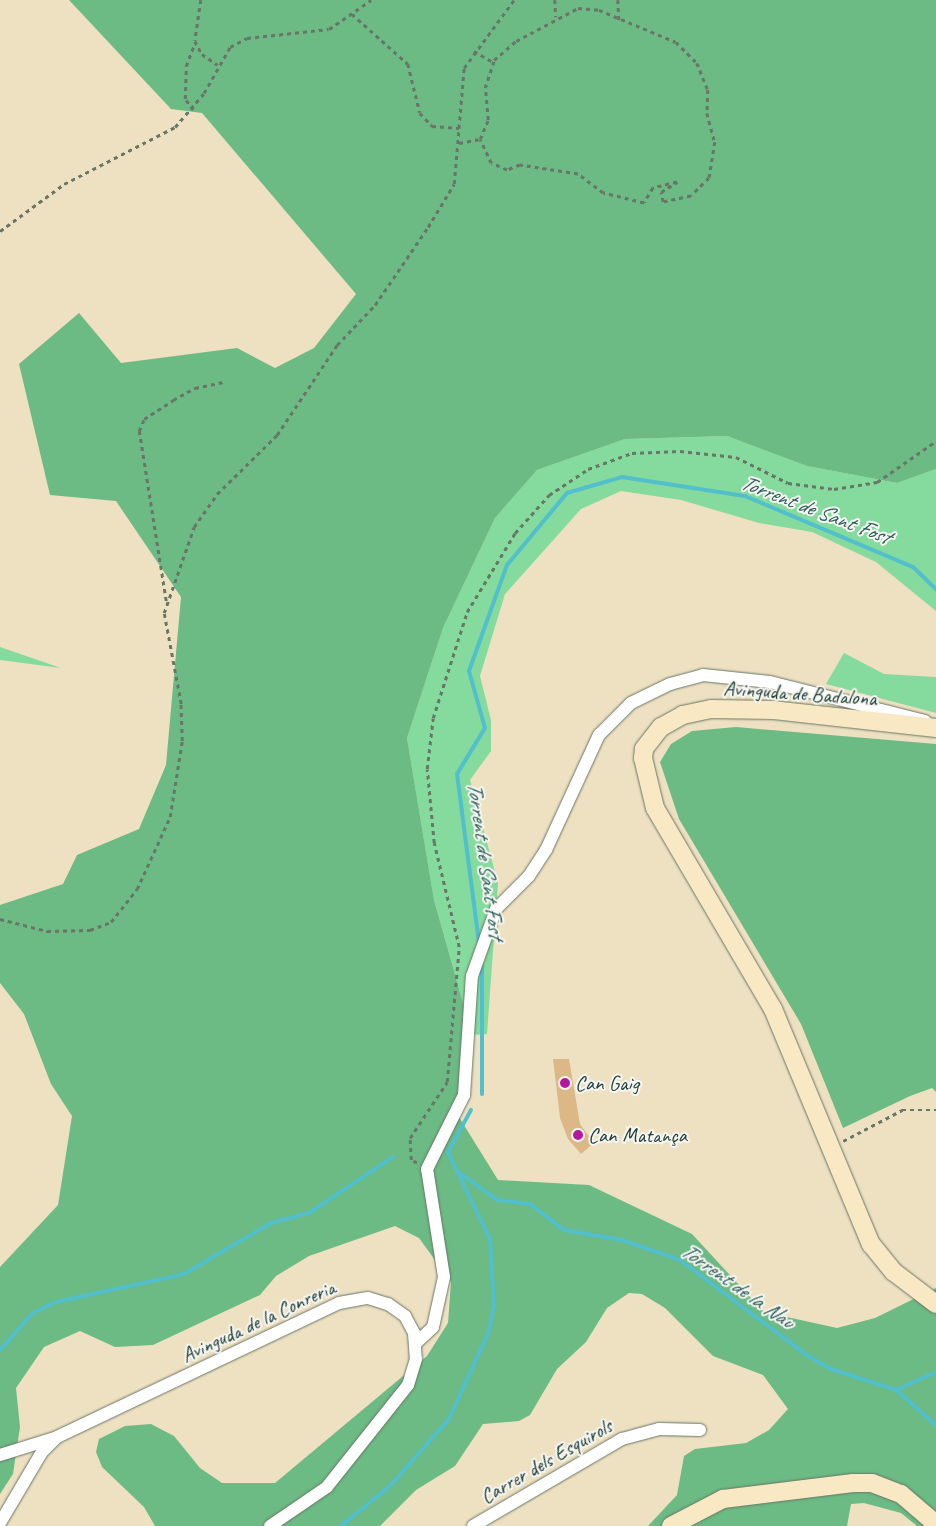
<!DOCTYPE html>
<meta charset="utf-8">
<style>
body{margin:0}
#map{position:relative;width:936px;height:1526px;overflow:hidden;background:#eee1c2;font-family:Caveat,sans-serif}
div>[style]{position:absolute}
.green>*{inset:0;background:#85da9d}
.forest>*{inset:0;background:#6cba84}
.stream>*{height:4px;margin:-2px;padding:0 2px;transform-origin:2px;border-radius:2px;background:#52bfcc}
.building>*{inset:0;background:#ddb887}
.path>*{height:2.5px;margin-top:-1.25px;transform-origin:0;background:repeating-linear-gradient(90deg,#677666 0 4px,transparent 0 8px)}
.roads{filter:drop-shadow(0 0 1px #677666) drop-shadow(0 0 1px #677666)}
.street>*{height:12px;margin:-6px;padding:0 6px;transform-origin:6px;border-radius:6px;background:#fff}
.secondary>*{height:18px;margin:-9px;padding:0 9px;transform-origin:9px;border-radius:9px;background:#f8e8c3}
.dots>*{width:14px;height:14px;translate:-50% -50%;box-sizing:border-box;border:2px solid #f6f6f2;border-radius:50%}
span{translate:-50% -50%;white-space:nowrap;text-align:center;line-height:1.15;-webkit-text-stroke:4px #f6f6f2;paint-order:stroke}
.street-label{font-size:21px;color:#1f3d34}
.poi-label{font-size:21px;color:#1f3d34}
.left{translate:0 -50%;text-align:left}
.water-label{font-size:22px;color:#2c5e5a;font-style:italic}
</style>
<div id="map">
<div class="green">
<i style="clip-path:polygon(727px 436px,807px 466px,897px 483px,936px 469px,936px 611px,876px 562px,812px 532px,759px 523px,681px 500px,621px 491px,581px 509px,505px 594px,480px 676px,491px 720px,491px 751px,470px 780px,498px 883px,487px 1034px,472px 1035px,434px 900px,407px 738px,443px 628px,495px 518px,537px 470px,625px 439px)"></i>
<i style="clip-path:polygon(0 647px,61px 668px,0 660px)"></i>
<i style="clip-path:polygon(844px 653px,884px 674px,936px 677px,936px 713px,826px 684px)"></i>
</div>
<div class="forest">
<i style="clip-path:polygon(69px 0,936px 0,936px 469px,897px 483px,807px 466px,727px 436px,625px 439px,537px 470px,495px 518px,443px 628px,407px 738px,434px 900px,472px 1035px,454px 1109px,498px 1180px,589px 1185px,692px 1234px,764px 1312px,837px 1328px,875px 1318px,936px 1288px,936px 1526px,917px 1526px,901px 1513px,864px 1503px,851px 1504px,847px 1526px,648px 1526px,677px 1495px,684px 1456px,695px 1449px,746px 1443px,769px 1430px,788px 1409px,763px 1375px,713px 1356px,665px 1308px,642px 1294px,629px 1293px,607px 1308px,586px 1342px,557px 1369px,530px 1415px,519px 1421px,483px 1424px,455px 1466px,416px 1490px,380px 1526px,155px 1526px,144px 1507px,102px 1467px,96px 1452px,99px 1439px,125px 1426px,151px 1424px,174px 1436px,200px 1468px,222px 1483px,275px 1483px,427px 1356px,448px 1323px,451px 1282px,419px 1238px,395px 1226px,309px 1256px,276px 1276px,260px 1295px,153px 1345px,115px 1347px,80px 1331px,44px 1347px,16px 1388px,20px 1427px,13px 1474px,0 1494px,0 1267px,58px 1205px,72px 1116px,51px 1084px,24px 1014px,0 983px,0 905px,63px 884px,77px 855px,139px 829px,166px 765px,181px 597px,116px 501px,50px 495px,19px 364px,79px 313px,121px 363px,237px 348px,275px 368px,314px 348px,356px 294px,202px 113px,171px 109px)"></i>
<i style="clip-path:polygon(736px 727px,936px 744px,936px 1092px,932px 1088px,910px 1096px,843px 1128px,801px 1024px,679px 819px,660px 762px,671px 744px,692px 731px)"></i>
</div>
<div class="stream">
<i style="left:479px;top:943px;width:170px;rotate:-97.4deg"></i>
<i style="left:457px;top:774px;width:54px;rotate:-58.7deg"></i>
<i style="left:485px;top:728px;width:59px;rotate:-105.7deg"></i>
<i style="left:469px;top:671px;width:113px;rotate:-70.3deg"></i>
<i style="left:507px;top:565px;width:94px;rotate:-50.2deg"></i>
<i style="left:567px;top:493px;width:57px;rotate:-16.2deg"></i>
<i style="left:622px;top:477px;width:124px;rotate:8.8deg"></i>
<i style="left:745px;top:496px;width:182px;rotate:22.9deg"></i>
<i style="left:913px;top:567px;width:32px;rotate:44deg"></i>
<i style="left:482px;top:1094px;width:135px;rotate:-90deg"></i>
<i style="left:457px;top:1171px;width:49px;rotate:35.9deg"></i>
<i style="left:497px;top:1200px;width:33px;rotate:7deg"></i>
<i style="left:530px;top:1204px;width:43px;rotate:37.4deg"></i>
<i style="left:564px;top:1230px;width:59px;rotate:9.8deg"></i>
<i style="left:622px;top:1240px;width:61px;rotate:19deg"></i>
<i style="left:680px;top:1260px;width:156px;rotate:36.9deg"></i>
<i style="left:805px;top:1354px;width:30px;rotate:30deg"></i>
<i style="left:831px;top:1369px;width:68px;rotate:17.9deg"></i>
<i style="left:896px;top:1390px;width:53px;rotate:41.2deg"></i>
<i style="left:0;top:1350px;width:50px;rotate:-48.3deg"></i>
<i style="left:33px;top:1313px;width:25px;rotate:-26deg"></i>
<i style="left:56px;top:1302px;width:131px;rotate:-12.3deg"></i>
<i style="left:184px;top:1274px;width:101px;rotate:-30.4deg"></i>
<i style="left:271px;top:1223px;width:39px;rotate:-15deg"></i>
<i style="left:309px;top:1213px;width:101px;rotate:-33.7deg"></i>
<i style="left:896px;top:1390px;width:44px;rotate:-24.2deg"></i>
<i style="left:341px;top:1526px;width:65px;rotate:-39.4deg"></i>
<i style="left:391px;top:1485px;width:88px;rotate:-48.7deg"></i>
<i style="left:449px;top:1419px;width:94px;rotate:-65.4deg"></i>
<i style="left:488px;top:1334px;width:29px;rotate:-78deg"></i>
<i style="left:494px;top:1306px;width:67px;rotate:-93.4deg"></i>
<i style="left:490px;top:1239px;width:97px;rotate:-115.8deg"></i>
<i style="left:448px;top:1152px;width:48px;rotate:-61.3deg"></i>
</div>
<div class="building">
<i style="clip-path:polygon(553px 1059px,569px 1059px,580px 1124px,594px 1143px,581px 1154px,568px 1139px,560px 1118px)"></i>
</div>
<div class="path">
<i style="left:201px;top:0;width:41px;rotate:98.3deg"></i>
<i style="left:195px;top:41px;width:15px;rotate:62deg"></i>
<i style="left:202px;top:54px;width:19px;rotate:35deg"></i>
<i style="left:555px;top:0;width:17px;rotate:87deg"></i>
<i style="left:618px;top:0;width:20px;rotate:87deg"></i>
<i style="left:578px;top:8px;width:21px;rotate:5deg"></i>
<i style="left:599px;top:10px;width:83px;rotate:22.6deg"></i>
<i style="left:676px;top:42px;width:30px;rotate:45deg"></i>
<i style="left:697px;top:63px;width:29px;rotate:68deg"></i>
<i style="left:708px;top:90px;width:23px;rotate:92deg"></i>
<i style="left:707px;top:113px;width:30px;rotate:75deg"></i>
<i style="left:715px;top:142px;width:36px;rotate:99deg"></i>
<i style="left:709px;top:178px;width:25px;rotate:135deg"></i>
<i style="left:691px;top:196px;width:29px;rotate:168deg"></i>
<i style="left:663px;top:202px;width:10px;rotate:-101deg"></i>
<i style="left:661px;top:192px;width:19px;rotate:-32deg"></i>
<i style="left:677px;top:182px;width:25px;rotate:166deg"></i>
<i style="left:653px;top:188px;width:17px;rotate:121deg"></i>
<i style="left:644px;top:203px;width:42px;rotate:-166.3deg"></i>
<i style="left:603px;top:193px;width:31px;rotate:-143deg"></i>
<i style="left:578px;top:174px;width:59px;rotate:-171.2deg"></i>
<i style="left:520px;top:165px;width:14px;rotate:159deg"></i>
<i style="left:507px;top:170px;width:17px;rotate:-156deg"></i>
<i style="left:491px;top:163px;width:26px;rotate:-115deg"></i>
<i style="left:480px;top:139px;width:21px;rotate:-67deg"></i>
<i style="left:488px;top:120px;width:32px;rotate:-95deg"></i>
<i style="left:485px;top:88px;width:29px;rotate:-72deg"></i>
<i style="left:494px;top:60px;width:29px;rotate:-41deg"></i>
<i style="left:516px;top:41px;width:70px;rotate:-28deg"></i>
<i style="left:352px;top:14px;width:75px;rotate:41.8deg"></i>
<i style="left:408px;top:64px;width:50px;rotate:76.2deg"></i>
<i style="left:420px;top:113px;width:18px;rotate:47deg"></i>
<i style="left:432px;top:126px;width:27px;rotate:4deg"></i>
<i style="left:474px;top:51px;width:22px;rotate:30deg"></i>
<i style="left:193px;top:110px;width:14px;rotate:-126deg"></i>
<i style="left:185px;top:99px;width:33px;rotate:-88deg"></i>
<i style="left:186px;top:66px;width:25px;rotate:-69deg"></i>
<i style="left:459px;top:143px;width:20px;rotate:-11deg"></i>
<i style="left:0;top:231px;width:79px;rotate:-36.3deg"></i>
<i style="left:64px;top:184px;width:125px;rotate:-27.2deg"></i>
<i style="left:175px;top:127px;width:45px;rotate:-49.5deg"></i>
<i style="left:204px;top:93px;width:53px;rotate:-60.5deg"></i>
<i style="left:230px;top:47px;width:19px;rotate:-28deg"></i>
<i style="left:247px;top:38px;width:82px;rotate:-6.3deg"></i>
<i style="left:329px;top:29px;width:51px;rotate:-34.6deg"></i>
<i style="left:166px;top:601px;width:172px;rotate:-99deg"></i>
<i style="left:139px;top:431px;width:13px;rotate:-67deg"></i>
<i style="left:144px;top:419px;width:35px;rotate:-33deg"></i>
<i style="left:173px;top:400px;width:25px;rotate:-29deg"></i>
<i style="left:195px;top:388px;width:30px;rotate:-12deg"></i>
<i style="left:0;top:919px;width:49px;rotate:14.3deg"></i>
<i style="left:47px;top:931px;width:43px;rotate:-1.3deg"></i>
<i style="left:90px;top:930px;width:22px;rotate:-21deg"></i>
<i style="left:111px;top:922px;width:42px;rotate:-51.8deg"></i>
<i style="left:137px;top:889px;width:79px;rotate:-65.4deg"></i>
<i style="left:170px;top:817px;width:77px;rotate:-81deg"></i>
<i style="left:182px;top:741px;width:37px;rotate:-92deg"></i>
<i style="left:181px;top:704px;width:93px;rotate:-100.6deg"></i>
<i style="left:164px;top:613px;width:91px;rotate:-70.8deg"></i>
<i style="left:194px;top:527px;width:40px;rotate:-55.1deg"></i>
<i style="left:217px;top:494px;width:84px;rotate:-44.5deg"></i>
<i style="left:277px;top:435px;width:108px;rotate:-56.3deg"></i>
<i style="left:337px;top:345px;width:55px;rotate:-46.5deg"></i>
<i style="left:375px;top:305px;width:94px;rotate:-55.8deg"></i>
<i style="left:428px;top:227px;width:50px;rotate:-58.8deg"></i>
<i style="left:454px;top:184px;width:116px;rotate:-85.1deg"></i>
<i style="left:464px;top:68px;width:84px;rotate:-53.7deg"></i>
<i style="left:843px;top:1141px;width:67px;rotate:-27.7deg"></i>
<i style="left:902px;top:1110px;width:34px"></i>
<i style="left:417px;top:1163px;width:7px;rotate:-153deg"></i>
<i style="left:411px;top:1160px;width:22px;rotate:-93deg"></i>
<i style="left:410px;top:1138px;width:67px;rotate:-56.5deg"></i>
<i style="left:447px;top:1082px;width:136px;rotate:-84.9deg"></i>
<i style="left:459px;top:947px;width:107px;rotate:-103.5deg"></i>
<i style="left:434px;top:843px;width:74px;rotate:-95.4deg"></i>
<i style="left:427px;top:769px;width:51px;rotate:-83.3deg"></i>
<i style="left:433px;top:718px;width:111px;rotate:-72.2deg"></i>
<i style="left:467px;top:612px;width:92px;rotate:-58.7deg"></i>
<i style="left:515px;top:533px;width:51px;rotate:-48.2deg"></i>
<i style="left:549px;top:495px;width:47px;rotate:-33.7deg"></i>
<i style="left:588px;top:469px;width:47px;rotate:-20deg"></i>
<i style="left:632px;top:453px;width:48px;rotate:-2.4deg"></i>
<i style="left:680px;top:451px;width:56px;rotate:6.1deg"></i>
<i style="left:736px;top:457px;width:58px;rotate:26.6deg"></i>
<i style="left:788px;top:483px;width:46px;rotate:7.4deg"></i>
<i style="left:834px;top:489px;width:44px;rotate:-9.2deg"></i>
<i style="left:877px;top:482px;width:72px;rotate:-34.8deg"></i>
</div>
<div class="roads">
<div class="street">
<i style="left:416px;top:1343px;width:23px;rotate:-43deg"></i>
<i style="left:433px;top:1327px;width:51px;rotate:-77.6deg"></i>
<i style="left:444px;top:1277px;width:109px;rotate:-98.9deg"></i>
<i style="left:427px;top:1169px;width:83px;rotate:-63.4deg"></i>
<i style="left:464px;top:1095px;width:119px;rotate:-86.2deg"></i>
<i style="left:472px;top:976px;width:71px;rotate:-70.3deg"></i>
<i style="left:496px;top:909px;width:47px;rotate:-45deg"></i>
<i style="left:529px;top:876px;width:31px;rotate:-57deg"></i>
<i style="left:546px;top:850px;width:127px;rotate:-65.3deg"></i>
<i style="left:599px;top:735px;width:45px;rotate:-45deg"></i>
<i style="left:631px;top:703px;width:43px;rotate:-26deg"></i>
<i style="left:670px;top:684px;width:34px;rotate:-15deg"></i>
<i style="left:703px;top:675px;width:67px;rotate:6deg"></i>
<i style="left:770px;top:682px;width:160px;rotate:14.1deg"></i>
<i style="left:0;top:1455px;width:58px;rotate:-17.2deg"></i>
<i style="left:0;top:1523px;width:82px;rotate:-59.4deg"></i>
<i style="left:42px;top:1452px;width:21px;rotate:-45deg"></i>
<i style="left:57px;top:1437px;width:312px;rotate:-25.4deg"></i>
<i style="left:339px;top:1303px;width:29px;rotate:-10deg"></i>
<i style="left:368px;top:1298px;width:21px;rotate:17deg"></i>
<i style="left:388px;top:1304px;width:21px;rotate:35deg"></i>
<i style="left:405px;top:1316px;width:19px;rotate:62deg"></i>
<i style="left:414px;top:1333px;width:26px;rotate:86deg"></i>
<i style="left:416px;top:1359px;width:27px;rotate:107deg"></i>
<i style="left:408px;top:1385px;width:130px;rotate:128.5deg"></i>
<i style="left:327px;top:1487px;width:69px;rotate:145.6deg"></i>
<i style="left:473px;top:1526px;width:173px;rotate:-30.3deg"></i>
<i style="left:622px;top:1439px;width:38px;rotate:-15deg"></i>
<i style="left:659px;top:1429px;width:41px;rotate:1.4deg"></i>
</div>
<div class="secondary">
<i style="left:936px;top:728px;width:163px;rotate:-173.7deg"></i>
<i style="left:774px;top:710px;width:63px;rotate:-179.1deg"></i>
<i style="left:711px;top:709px;width:29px;rotate:168deg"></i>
<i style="left:683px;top:715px;width:25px;rotate:151deg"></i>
<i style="left:661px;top:727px;width:28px;rotate:128deg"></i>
<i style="left:644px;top:749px;width:9px;rotate:96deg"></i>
<i style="left:643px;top:758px;width:51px;rotate:76.5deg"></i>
<i style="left:655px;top:808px;width:233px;rotate:59.6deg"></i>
<i style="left:773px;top:1009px;width:255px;rotate:67.4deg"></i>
<i style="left:871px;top:1244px;width:36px;rotate:51deg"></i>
<i style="left:894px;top:1272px;width:53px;rotate:37.3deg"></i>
<i style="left:671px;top:1526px;width:59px;rotate:-27.4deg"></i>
<i style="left:723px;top:1499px;width:131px;rotate:-7deg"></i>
<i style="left:853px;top:1483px;width:19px"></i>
<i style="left:872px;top:1483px;width:31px;rotate:21deg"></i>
<i style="left:901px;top:1494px;width:46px;rotate:40.6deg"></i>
</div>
</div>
<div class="dots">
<i style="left:565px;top:1083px;background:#b5179e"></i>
<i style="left:578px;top:1135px;background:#b5179e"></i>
</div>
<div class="street-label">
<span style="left:800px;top:693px;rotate:4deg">Avinguda de Badalona</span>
<span style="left:258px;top:1321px;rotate:-25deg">Avinguda de la Conreria</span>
<span style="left:546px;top:1461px;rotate:-30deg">Carrer dels Esquirols</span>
</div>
<div class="poi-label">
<span class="left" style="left:575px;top:1083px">Can Gaig</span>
<span class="left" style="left:588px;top:1135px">Can Matança</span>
</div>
<div class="water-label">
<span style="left:815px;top:510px;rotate:21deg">Torrent de Sant Fost</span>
<span style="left:485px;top:860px;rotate:82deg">Torrent de Sant Fost</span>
<span style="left:737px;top:1286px;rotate:35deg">Torrent de la Nau</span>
</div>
</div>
